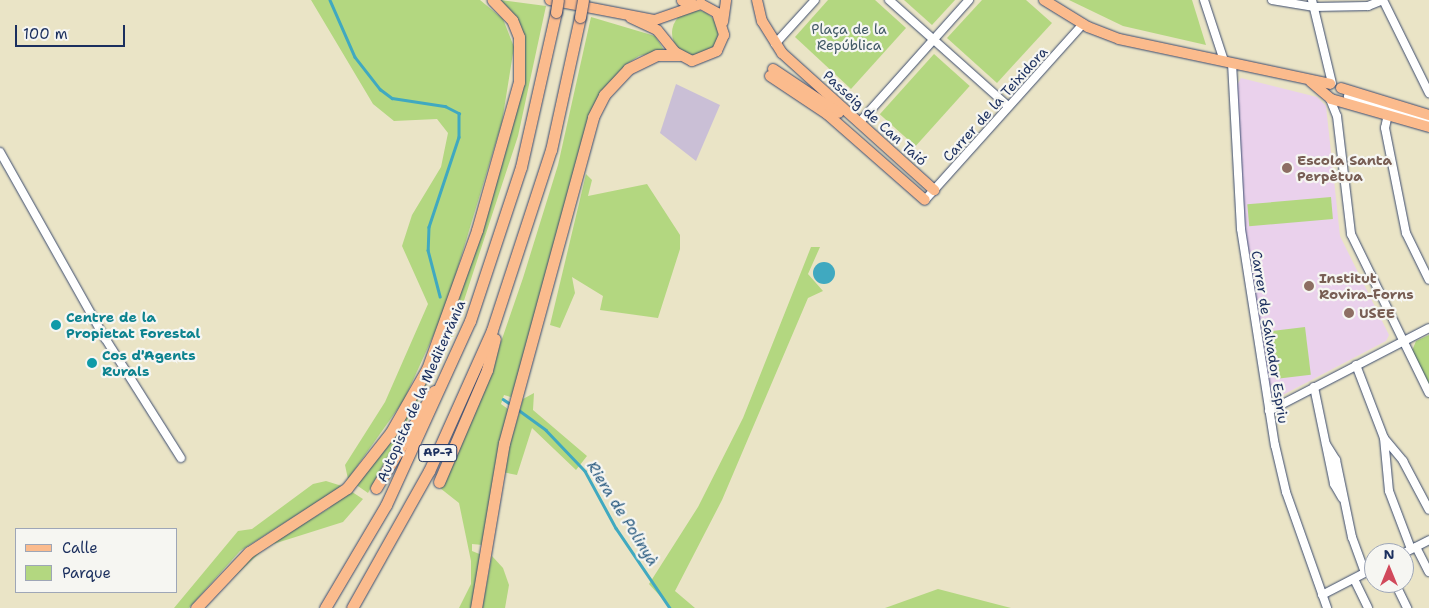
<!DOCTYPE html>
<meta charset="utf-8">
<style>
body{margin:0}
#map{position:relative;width:1429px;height:608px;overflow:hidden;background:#eae4c6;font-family:"Shantell Sans",sans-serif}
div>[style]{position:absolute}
.built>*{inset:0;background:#ead1ec}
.industrial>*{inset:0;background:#cabfd6}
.green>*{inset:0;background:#b3d780;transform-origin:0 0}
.round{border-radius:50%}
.water>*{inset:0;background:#40a9c0}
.stream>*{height:2.5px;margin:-1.25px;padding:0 1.25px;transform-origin:1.25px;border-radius:1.25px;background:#40a9c0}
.roads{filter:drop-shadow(0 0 1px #3a4a6e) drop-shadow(0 0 1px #3a4a6e)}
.minor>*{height:8px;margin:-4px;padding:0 4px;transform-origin:4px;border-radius:4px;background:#fff}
.major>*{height:10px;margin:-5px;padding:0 5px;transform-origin:5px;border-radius:5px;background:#fbbb8d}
.highway>*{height:11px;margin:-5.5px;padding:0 5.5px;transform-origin:5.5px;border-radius:5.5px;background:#fbbb8d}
.bridges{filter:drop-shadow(0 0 1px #3a4a6e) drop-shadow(0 0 1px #3a4a6e)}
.highway-bridge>*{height:11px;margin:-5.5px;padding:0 5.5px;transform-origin:5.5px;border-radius:5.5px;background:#fbbb8d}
.dots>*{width:14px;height:14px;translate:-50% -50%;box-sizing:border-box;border:2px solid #f6f6f2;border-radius:50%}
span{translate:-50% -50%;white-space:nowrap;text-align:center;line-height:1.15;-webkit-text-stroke:4.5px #f6f6f2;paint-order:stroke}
.shield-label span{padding:1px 4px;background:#f6f6f2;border:1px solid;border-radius:4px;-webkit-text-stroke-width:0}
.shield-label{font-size:12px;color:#1b2f5e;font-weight:700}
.park-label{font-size:14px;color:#415966}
.street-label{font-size:14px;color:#1b2f5e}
.education-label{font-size:14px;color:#785e54;font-weight:700}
.left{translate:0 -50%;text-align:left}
.culture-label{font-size:14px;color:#0d838f;font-weight:700}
.water-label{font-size:15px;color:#285a80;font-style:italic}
.legend{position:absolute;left:15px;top:528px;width:162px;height:65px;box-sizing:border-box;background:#f6f6f2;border:1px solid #9ea6b7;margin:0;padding:6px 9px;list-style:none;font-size:15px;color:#1b2f5e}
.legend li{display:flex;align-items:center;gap:10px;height:25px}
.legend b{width:25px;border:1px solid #9ea6b7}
.north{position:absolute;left:1364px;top:543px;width:50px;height:50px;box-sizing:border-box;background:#f6f6f2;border:1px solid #9ea6b7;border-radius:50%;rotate:0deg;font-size:14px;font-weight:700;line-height:20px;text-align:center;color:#1b2f5e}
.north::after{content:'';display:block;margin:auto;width:18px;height:22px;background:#d1495b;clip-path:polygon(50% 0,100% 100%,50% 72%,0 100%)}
.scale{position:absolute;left:15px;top:25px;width:110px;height:22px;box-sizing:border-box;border:2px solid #1b2f5e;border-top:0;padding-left:6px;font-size:15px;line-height:18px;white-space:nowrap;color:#1b2f5e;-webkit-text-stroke:4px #f6f6f2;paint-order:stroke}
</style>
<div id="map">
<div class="built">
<i style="clip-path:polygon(1241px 78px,1317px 97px,1326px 106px,1340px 236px,1389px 335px,1386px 341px,1277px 398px,1270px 395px,1245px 236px,1237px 85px)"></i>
</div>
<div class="industrial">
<i style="clip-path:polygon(676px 84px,720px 105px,696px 161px,660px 133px)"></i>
</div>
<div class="green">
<i style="clip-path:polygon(311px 0,480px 0,503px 19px,514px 47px,502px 122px,445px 310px,404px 400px,348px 479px,345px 465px,385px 402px,428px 304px,402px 246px,412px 215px,441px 167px,448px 133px,437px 119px,394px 121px,373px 104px)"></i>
<i style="clip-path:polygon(500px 0,546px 6px,518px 136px,452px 337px,368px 493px,355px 484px,433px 367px,446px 336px,523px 78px,524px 44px)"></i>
<i style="clip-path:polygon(828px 0,875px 0,906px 28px,851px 89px,795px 37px)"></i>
<i style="clip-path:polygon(904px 0,955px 0,932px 25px)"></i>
<i style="clip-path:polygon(982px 0,1026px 0,1052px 23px,997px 83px,947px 38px)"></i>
<i style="clip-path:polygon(1069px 0,1192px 0,1206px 45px,1123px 26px)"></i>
<i class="round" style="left:672px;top:10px;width:46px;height:46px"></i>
<i style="clip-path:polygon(591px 17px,655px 36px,664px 50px,639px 56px,625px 65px,587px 122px,516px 382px,511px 397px,504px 395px,501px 404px,508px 409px,483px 545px,472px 544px,472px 551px,482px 555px,473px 608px,459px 608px,471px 584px,471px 561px,459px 503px,440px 488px,491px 371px,523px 278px,558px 165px)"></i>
<i style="left:934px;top:54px;width:48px;height:81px;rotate:42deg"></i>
<i style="clip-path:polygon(586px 174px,592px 180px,588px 196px,647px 184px,680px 235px,680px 249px,658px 318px,600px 310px,603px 296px,572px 277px,575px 293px,560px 328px,550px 325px)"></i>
<i style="left:1331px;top:197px;width:22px;height:84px;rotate:85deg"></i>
<i style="clip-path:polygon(811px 247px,820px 247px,808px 274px,823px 291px,808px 298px,722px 500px,675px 591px,695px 608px,671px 608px,649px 584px,698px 507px,743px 418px)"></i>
<i style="left:1305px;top:327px;width:48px;height:36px;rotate:83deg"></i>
<i style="clip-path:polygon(1429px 335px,1429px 385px,1412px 351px,1416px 341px)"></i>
<i style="clip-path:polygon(534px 393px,533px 410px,587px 456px,576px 470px,532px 428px,517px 475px,502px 472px,523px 399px)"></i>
<i style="clip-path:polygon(326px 481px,342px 486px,240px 551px,189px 608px,174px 608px,238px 531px,252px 529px,313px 484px)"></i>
<i style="clip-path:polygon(349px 490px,363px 499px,343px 522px,267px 546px,201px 608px,246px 558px,328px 509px)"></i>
<i style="clip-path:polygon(492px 556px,503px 568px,509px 585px,505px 608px,482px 608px)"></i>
<i style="clip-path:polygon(938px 589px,1011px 608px,885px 608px)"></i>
</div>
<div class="water">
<i class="round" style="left:813px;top:262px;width:22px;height:22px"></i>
</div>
<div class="stream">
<i style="left:330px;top:0;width:62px;rotate:66.3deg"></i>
<i style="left:355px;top:57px;width:41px;rotate:52deg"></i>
<i style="left:380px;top:89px;width:15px;rotate:37deg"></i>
<i style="left:392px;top:98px;width:54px;rotate:8.6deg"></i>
<i style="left:445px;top:106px;width:16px;rotate:27deg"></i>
<i style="left:459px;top:113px;width:24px;rotate:90deg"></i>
<i style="left:459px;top:137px;width:95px;rotate:108.4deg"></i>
<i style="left:429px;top:227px;width:23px;rotate:92deg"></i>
<i style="left:428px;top:250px;width:48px;rotate:75.4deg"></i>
<i style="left:503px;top:399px;width:11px;rotate:34deg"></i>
<i style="left:516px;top:408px;width:37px;rotate:36deg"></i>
<i style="left:546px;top:430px;width:57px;rotate:46.4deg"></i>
<i style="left:585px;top:471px;width:65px;rotate:61.5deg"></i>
<i style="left:616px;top:528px;width:97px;rotate:56deg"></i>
</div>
<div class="roads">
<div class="minor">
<i style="left:889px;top:0;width:159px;rotate:41.7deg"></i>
<i style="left:1204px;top:0;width:64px;rotate:71.8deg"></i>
<i style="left:1272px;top:0;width:43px;rotate:9.5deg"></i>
<i style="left:1314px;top:7px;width:54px;rotate:-1.1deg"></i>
<i style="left:1368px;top:6px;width:16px;rotate:-22deg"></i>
<i style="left:1312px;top:0;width:85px;rotate:76.5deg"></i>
<i style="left:1383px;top:0;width:104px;rotate:63.7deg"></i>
<i style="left:775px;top:44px;width:59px;rotate:-47.7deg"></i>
<i style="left:1232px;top:63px;width:166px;rotate:86.9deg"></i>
<i style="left:1241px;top:229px;width:219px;rotate:81.1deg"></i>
<i style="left:1275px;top:445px;width:48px;rotate:76.8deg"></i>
<i style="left:1286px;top:492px;width:123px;rotate:70.5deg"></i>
<i style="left:1348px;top:96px;width:85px;rotate:17.2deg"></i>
<i style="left:1330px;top:99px;width:18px;rotate:68deg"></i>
<i style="left:1337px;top:116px;width:119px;rotate:83.2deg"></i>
<i style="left:1351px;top:234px;width:177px;rotate:63.9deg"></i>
<i style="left:1388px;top:114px;width:14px;rotate:102deg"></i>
<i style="left:1385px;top:128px;width:107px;rotate:78.7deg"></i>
<i style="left:1406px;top:233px;width:52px;rotate:63.9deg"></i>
<i style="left:859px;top:123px;width:165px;rotate:-48.2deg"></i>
<i style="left:0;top:152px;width:214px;rotate:60.6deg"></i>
<i style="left:105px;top:338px;width:142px;rotate:57.7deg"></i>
<i style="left:925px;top:200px;width:237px;rotate:-48.1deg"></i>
<i style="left:1356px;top:365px;width:78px;rotate:69deg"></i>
<i style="left:1384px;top:438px;width:30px;rotate:50deg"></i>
<i style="left:1403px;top:461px;width:55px;rotate:62deg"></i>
<i style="left:1314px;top:387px;width:99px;rotate:78.3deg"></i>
<i style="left:1334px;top:484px;width:16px;rotate:60deg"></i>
<i style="left:1269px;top:411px;width:180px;rotate:-27.4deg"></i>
<i style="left:1384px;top:438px;width:53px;rotate:84.6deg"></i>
<i style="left:1389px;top:491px;width:62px;rotate:69.2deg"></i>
<i style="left:1326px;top:444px;width:19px;rotate:58deg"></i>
<i style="left:1336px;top:460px;width:79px;rotate:78.3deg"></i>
<i style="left:1352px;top:537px;width:38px;rotate:70deg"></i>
<i style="left:1416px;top:547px;width:28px;rotate:63deg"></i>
<i style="left:1404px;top:553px;width:28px;rotate:-27deg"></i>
<i style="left:1354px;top:579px;width:32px;rotate:64deg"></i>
<i style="left:1395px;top:583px;width:28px;rotate:64deg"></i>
<i style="left:1322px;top:595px;width:59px;rotate:-27.4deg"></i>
</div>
<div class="major">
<i style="left:550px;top:0;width:107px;rotate:10.8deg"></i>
<i style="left:655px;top:20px;width:49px;rotate:-19.2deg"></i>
<i style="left:701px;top:4px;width:18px;rotate:29deg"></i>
<i style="left:717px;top:13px;width:23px;rotate:72deg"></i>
<i style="left:724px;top:35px;width:17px;rotate:114deg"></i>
<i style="left:717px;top:51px;width:27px;rotate:158deg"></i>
<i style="left:692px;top:61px;width:19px;rotate:-152deg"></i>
<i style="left:675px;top:52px;width:28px;rotate:-129deg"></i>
<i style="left:657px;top:30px;width:29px;rotate:-155deg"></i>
<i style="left:757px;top:0;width:22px;rotate:77deg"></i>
<i style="left:762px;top:21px;width:38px;rotate:58deg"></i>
<i style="left:782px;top:53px;width:205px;rotate:42deg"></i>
<i style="left:1044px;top:0;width:52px;rotate:31.5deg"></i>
<i style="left:1088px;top:27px;width:33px;rotate:21deg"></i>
<i style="left:1119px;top:39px;width:216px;rotate:12deg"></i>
<i style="left:723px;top:22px;width:22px;rotate:-82deg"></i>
<i style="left:773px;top:69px;width:79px;rotate:33.7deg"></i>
<i style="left:770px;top:76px;width:69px;rotate:33.7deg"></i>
<i style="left:827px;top:114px;width:130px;rotate:41.3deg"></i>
<i style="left:1311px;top:82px;width:26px;rotate:40deg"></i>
<i style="left:1331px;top:99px;width:102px;rotate:15.9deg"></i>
<i style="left:1341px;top:88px;width:92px;rotate:17.1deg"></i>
</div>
<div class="highway">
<i style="left:682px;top:0;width:11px;rotate:22deg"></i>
<i style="left:439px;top:482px;width:122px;rotate:-66.8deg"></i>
<i style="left:487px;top:370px;width:32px;rotate:-76deg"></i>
<i style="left:376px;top:488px;width:113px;rotate:-59.1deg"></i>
<i style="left:196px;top:608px;width:77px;rotate:-46.6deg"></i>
<i style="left:249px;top:552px;width:117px;rotate:-33.1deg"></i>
<i style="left:347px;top:488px;width:71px;rotate:-51.8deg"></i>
<i style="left:391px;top:432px;width:73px;rotate:-60.3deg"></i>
<i style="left:427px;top:369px;width:148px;rotate:-70.2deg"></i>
<i style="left:477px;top:230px;width:154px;rotate:-74.2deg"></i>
<i style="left:519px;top:82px;width:45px;rotate:-90deg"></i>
<i style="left:519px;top:37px;width:18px;rotate:-112deg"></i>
<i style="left:512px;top:20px;width:28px;rotate:-134deg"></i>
<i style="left:325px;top:608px;width:120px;rotate:-59.4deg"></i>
<i style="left:386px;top:505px;width:202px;rotate:-65.5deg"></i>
<i style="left:470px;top:321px;width:162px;rotate:-71.7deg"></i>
<i style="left:521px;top:167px;width:159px;rotate:-77.3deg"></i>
<i style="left:352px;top:608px;width:157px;rotate:-60.7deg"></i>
<i style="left:429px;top:471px;width:154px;rotate:-65.9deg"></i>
<i style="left:492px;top:330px;width:189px;rotate:-71.9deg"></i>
<i style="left:551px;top:150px;width:136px;rotate:-77.7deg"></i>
<i style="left:476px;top:608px;width:167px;rotate:-80.4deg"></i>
<i style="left:504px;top:443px;width:338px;rotate:-74.7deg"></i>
<i style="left:593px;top:117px;width:25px;rotate:-63deg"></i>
<i style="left:604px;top:95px;width:35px;rotate:-47deg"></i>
<i style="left:628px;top:69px;width:32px;rotate:-26deg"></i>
<i style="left:657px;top:55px;width:22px"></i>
</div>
</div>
<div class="bridges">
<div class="highway-bridge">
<i style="left:556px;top:12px;width:12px;rotate:-81deg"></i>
<i style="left:580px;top:17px;width:17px;rotate:-80deg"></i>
</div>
</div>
<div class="dots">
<i style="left:1287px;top:168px;background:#8d6e63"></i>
<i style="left:1309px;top:286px;background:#8d6e63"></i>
<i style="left:1349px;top:313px;background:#8d6e63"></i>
<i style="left:56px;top:325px;background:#0f9aa8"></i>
<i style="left:92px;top:363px;background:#0f9aa8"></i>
</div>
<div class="shield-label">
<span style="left:438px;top:453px">AP-7</span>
</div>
<div class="park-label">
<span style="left:849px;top:37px">Plaça de la<br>República</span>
</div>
<div class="street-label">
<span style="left:995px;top:104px;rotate:-48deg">Carrer de la Teixidora</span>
<span style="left:875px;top:118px;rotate:42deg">Passeig de Can Taió</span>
<span style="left:1270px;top:337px;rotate:81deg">Carrer de Salvador Espriu</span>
<span style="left:421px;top:391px;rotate:-66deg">Autopista de la Mediterrània</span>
</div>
<div class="education-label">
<span class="left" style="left:1297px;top:168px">Escola Santa<br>Perpètua</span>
<span class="left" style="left:1319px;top:286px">Institut<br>Rovira-Forns</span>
<span class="left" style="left:1359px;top:313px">USEE</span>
</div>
<div class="culture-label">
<span class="left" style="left:66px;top:325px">Centre de la<br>Propietat Forestal</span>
<span class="left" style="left:102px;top:363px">Cos d'Agents<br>Rurals</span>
</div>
<div class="water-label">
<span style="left:622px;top:514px;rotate:58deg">Riera de Polinyà</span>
</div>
<ul class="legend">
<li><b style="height:6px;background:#fbbb8d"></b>Calle</li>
<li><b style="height:14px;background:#b3d780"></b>Parque</li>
</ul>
<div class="north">N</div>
<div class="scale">100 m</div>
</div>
